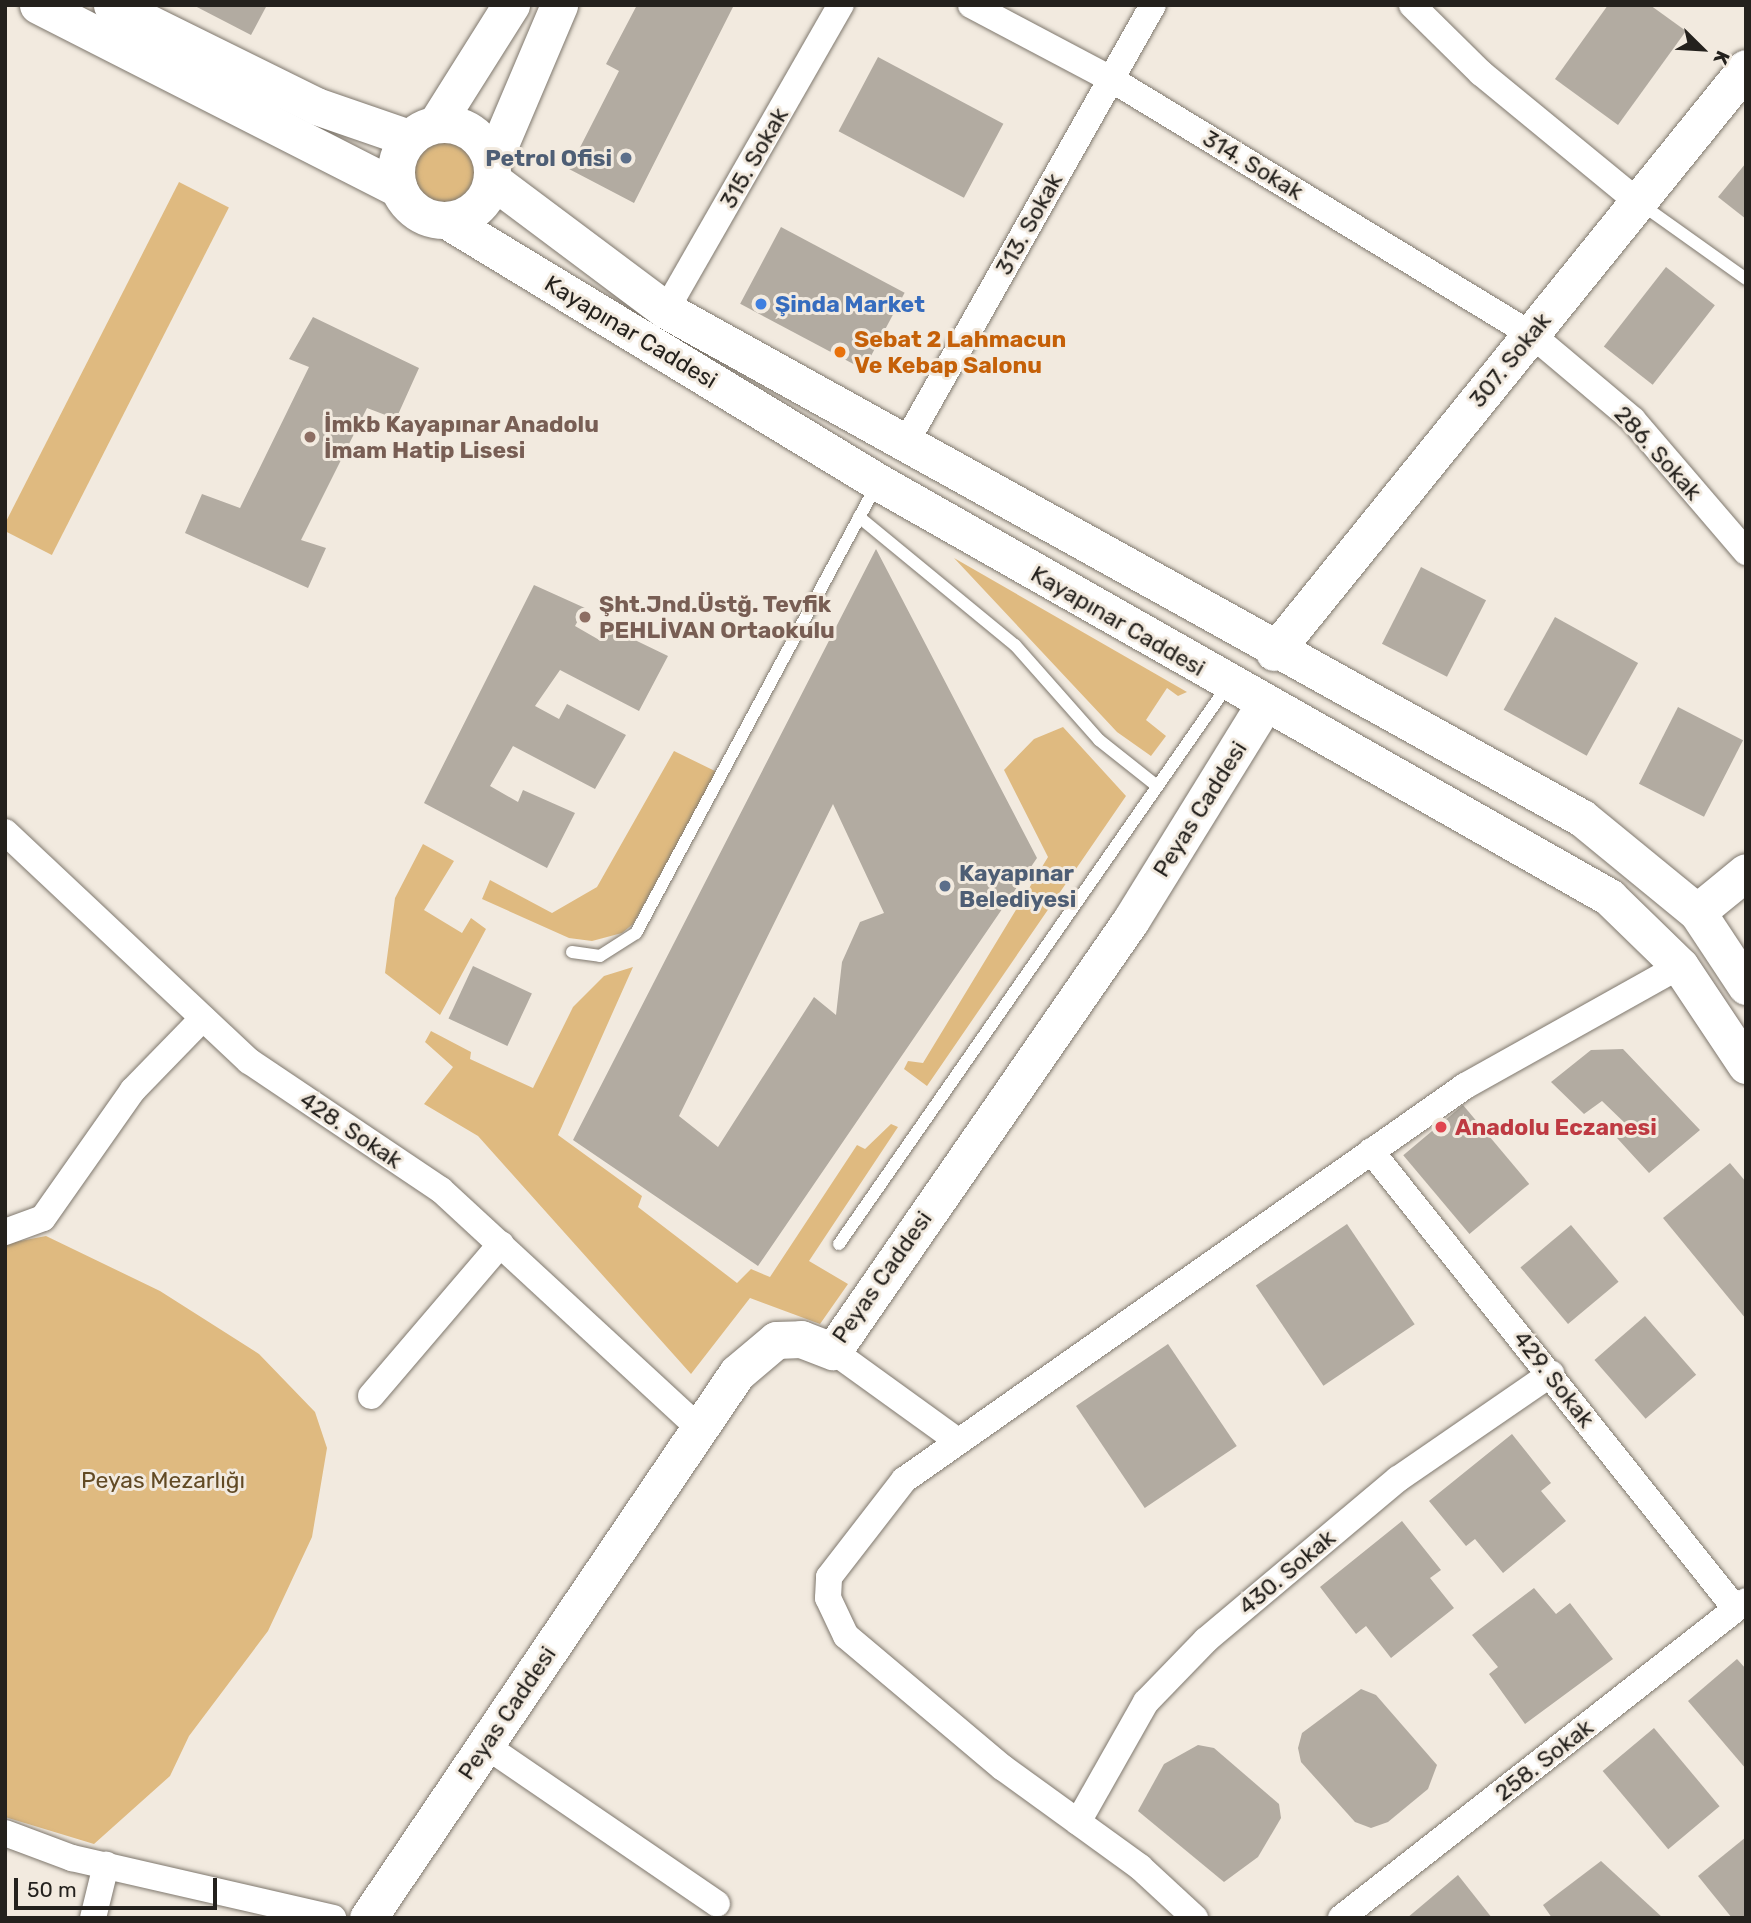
<!DOCTYPE html>
<meta charset="utf-8">
<style>
body{margin:0}
#map{position:relative;width:1751px;height:1923px;overflow:hidden;background:#f2eadf;font-family:Rubik,sans-serif}
div>[style]{position:absolute}
.green>*{inset:0;background:#dfba80;transform-origin:0 0}
.round{border-radius:50%}
.building>*{inset:0;background:#b2aba1;transform-origin:0 0}
.roads{filter:drop-shadow(0 0 2px #7f786e) drop-shadow(0 0 2px #7f786e)}
.lane>*{height:12px;margin:-6px;padding:0 6px;transform-origin:6px;border-radius:6px;background:#fff}
.street>*{height:26px;margin:-13px;padding:0 13px;transform-origin:13px;border-radius:13px;background:#fff}
.secondary>*{height:37px;margin:-18.5px;padding:0 18.5px;transform-origin:18.5px;border-radius:18.5px;background:#fff}
.secondary>.ring{margin:-18.5px;padding:0;box-sizing:content-box;background:none;border:37px solid #fff;border-radius:50%}
.dots>*{width:19px;height:19px;translate:-50% -50%;box-sizing:border-box;border:4px solid #f2eadf;border-radius:50%}
span{translate:-50% -50%;white-space:nowrap;text-align:center;line-height:1.15;-webkit-text-stroke:6px #f2eadf;paint-order:stroke}
.service-label{font-size:23px;color:#4e5e75;font-weight:700}
.right{translate:-100% -50%;text-align:right}
.left{translate:0 -50%;text-align:left}
.street-label{font-size:23px;color:#24211d}
.shop-label{font-size:23px;color:#366cbe;font-weight:700}
.food-label{font-size:23px;color:#c56008;font-weight:700}
.education-label{font-size:23px;color:#785e54;font-weight:700}
.health-label{font-size:23px;color:#be3a42;font-weight:700}
.park-label{font-size:23px;color:#624a24}
.frame{position:absolute;inset:0;border:7px solid #24211d;pointer-events:none}
.north{position:absolute;left:1667px;top:14px;width:70px;height:70px;-webkit-text-stroke:5px #f2eadf;paint-order:stroke;rotate:114deg;font-size:19px;font-weight:700;line-height:28px;text-align:center;color:#24211d}
.north::after{content:'';display:block;margin:auto;width:24px;height:32px;background:#24211d;clip-path:polygon(50% 0,100% 100%,50% 72%,0 100%)}
.scale{position:absolute;left:14px;top:1878px;width:203px;height:32px;box-sizing:border-box;border:4px solid #24211d;border-top:0;padding-left:9px;font-size:21px;line-height:24px;white-space:nowrap;color:#24211d;-webkit-text-stroke:5px #f2eadf;paint-order:stroke}
</style>
<div id="map">
<div class="green">
<i class="round" style="left:414px;top:142px;width:60px;height:60px"></i>
<i style="left:179px;top:182px;width:56px;height:390px;rotate:27deg"></i>
<i style="clip-path:polygon(954px 558px,1187px 692px,1178px 696px,1167px 688px,1146px 720px,1166px 736px,1151px 756px,1117px 732px)"></i>
<i style="clip-path:polygon(1063px 727px,1126px 796px,927px 1086px,904px 1069px,908px 1061px,923px 1063px,1048px 857px,1004px 770px,1034px 739px)"></i>
<i style="clip-path:polygon(674px 751px,717px 772px,633px 924px,622px 933px,592px 941px,569px 938px,482px 899px,490px 880px,552px 913px,597px 887px)"></i>
<i style="clip-path:polygon(423px 844px,454px 861px,424px 910px,462px 933px,471px 918px,486px 929px,440px 1015px,385px 973px,395px 898px)"></i>
<i style="clip-path:polygon(633px 967px,558px 1135px,642px 1196px,638px 1207px,737px 1283px,751px 1269px,770px 1277px,857px 1145px,865px 1149px,891px 1124px,898px 1127px,809px 1261px,848px 1284px,820px 1324px,750px 1298px,691px 1374px,478px 1136px,424px 1104px,453px 1067px,425px 1042px,431px 1031px,471px 1052px,470px 1059px,533px 1088px,573px 1007px,604px 976px)"></i>
<i style="clip-path:polygon(46px 1236px,160px 1291px,259px 1354px,315px 1412px,327px 1448px,312px 1537px,268px 1631px,189px 1736px,170px 1776px,94px 1844px,5px 1817px,5px 1244px)"></i>
</div>
<div class="building">
<i style="clip-path:polygon(193px 5px,267px 5px,251px 35px)"></i>
<i style="clip-path:polygon(637px 5px,734px 5px,634px 203px,569px 169px,619px 71px,606px 64px)"></i>
<i style="clip-path:polygon(1608px 5px,1650px 5px,1686px 31px,1618px 125px,1555px 79px)"></i>
<i style="left:878px;top:57px;width:142px;height:84px;rotate:28deg"></i>
<i style="clip-path:polygon(1746px 163px,1746px 219px,1718px 197px)"></i>
<i style="left:781px;top:227px;width:140px;height:87px;rotate:28deg"></i>
<i style="left:1666px;top:267px;width:62px;height:101px;rotate:38deg"></i>
<i style="clip-path:polygon(313px 317px,419px 368px,396px 419px,367px 408px,301px 540px,326px 548px,308px 588px,185px 533px,202px 494px,240px 508px,309px 367px,289px 359px)"></i>
<i style="clip-path:polygon(evenodd,876px 549px,1037px 858px,758px 1266px,573px 1140px,876px 549px,833px 804px,884px 913px,860px 922px,842px 962px,836px 1015px,814px 997px,718px 1147px,679px 1116px,833px 804px)"></i>
<i style="left:1421px;top:567px;width:73px;height:86px;rotate:27deg"></i>
<i style="clip-path:polygon(534px 585px,585px 608px,575px 626px,601px 641px,610px 628px,668px 656px,639px 711px,560px 670px,535px 706px,559px 719px,567px 704px,626px 735px,595px 789px,513px 746px,490px 786px,518px 802px,523px 790px,575px 813px,547px 868px,424px 803px)"></i>
<i style="left:1555px;top:617px;width:95px;height:106px;rotate:29deg"></i>
<i style="left:1678px;top:707px;width:73px;height:86px;rotate:27deg"></i>
<i style="left:473px;top:966px;width:65px;height:58px;rotate:25deg"></i>
<i style="clip-path:polygon(1623px 1049px,1700px 1130px,1649px 1173px,1617px 1138px,1630px 1128px,1602px 1101px,1584px 1114px,1551px 1082px,1591px 1050px)"></i>
<i style="left:1463px;top:1105px;width:103px;height:78px;rotate:50deg"></i>
<i style="clip-path:polygon(1730px 1163px,1746px 1182px,1746px 1319px,1663px 1218px)"></i>
<i style="left:1347px;top:1224px;width:121px;height:110px;rotate:56deg"></i>
<i style="left:1571px;top:1225px;width:74px;height:66px;rotate:50deg"></i>
<i style="left:1645px;top:1316px;width:78px;height:67px;rotate:49deg"></i>
<i style="left:1168px;top:1344px;width:123px;height:111px;rotate:56deg"></i>
<i style="clip-path:polygon(1512px 1434px,1551px 1483px,1541px 1491px,1566px 1521px,1503px 1573px,1475px 1539px,1466px 1546px,1429px 1501px)"></i>
<i style="clip-path:polygon(1402px 1521px,1441px 1570px,1430px 1578px,1454px 1608px,1391px 1658px,1366px 1626px,1356px 1634px,1320px 1587px)"></i>
<i style="clip-path:polygon(1534px 1588px,1556px 1614px,1570px 1603px,1613px 1659px,1525px 1724px,1489px 1674px,1498px 1667px,1472px 1635px)"></i>
<i style="clip-path:polygon(1737px 1659px,1746px 1669px,1746px 1769px,1688px 1701px)"></i>
<i style="clip-path:polygon(1361px 1689px,1376px 1695px,1437px 1765px,1428px 1789px,1388px 1822px,1371px 1828px,1355px 1822px,1301px 1762px,1298px 1748px,1302px 1733px)"></i>
<i style="left:1654px;top:1728px;width:102px;height:67px;rotate:50deg"></i>
<i style="clip-path:polygon(1198px 1745px,1214px 1748px,1279px 1804px,1281px 1818px,1258px 1857px,1224px 1882px,1138px 1811px,1164px 1764px)"></i>
<i style="clip-path:polygon(1746px 1837px,1746px 1918px,1732px 1918px,1698px 1876px)"></i>
<i style="clip-path:polygon(1601px 1861px,1663px 1918px,1552px 1918px,1543px 1905px)"></i>
<i style="clip-path:polygon(1458px 1875px,1492px 1918px,1407px 1918px)"></i>
</div>
<div class="roads">
<div class="lane">
<i style="left:1641px;top:204px;width:129px;rotate:35.5deg"></i>
<i style="left:859px;top:517px;width:202px;rotate:39.4deg"></i>
<i style="left:1015px;top:645px;width:127px;rotate:48.5deg"></i>
<i style="left:1099px;top:740px;width:74px;rotate:38.4deg"></i>
<i style="left:572px;top:952px;width:28px;rotate:8deg"></i>
<i style="left:600px;top:956px;width:43px;rotate:-32.6deg"></i>
<i style="left:636px;top:933px;width:507px;rotate:-61.77deg"></i>
<i style="left:839px;top:1244px;width:681px;rotate:-55.17deg"></i>
</div>
<div class="street">
<i style="left:971px;top:5px;width:158px;rotate:27.9deg"></i>
<i style="left:1111px;top:79px;width:491px;rotate:31.3deg"></i>
<i style="left:1531px;top:334px;width:133px;rotate:40.1deg"></i>
<i style="left:1633px;top:420px;width:174px;rotate:49.4deg"></i>
<i style="left:1412px;top:5px;width:97px;rotate:44.6deg"></i>
<i style="left:1481px;top:73px;width:203px;rotate:39.4deg"></i>
<i style="left:666px;top:310px;width:352px;rotate:-60.2deg"></i>
<i style="left:905px;top:444px;width:504px;rotate:-60.54deg"></i>
<i style="left:5px;top:832px;width:335px;rotate:43.2deg"></i>
<i style="left:249px;top:1061px;width:231px;rotate:33.9deg"></i>
<i style="left:441px;top:1190px;width:350px;rotate:42.7deg"></i>
<i style="left:1371px;top:1151px;width:584px;rotate:51.46deg"></i>
<i style="left:5px;top:1232px;width:40px;rotate:-20.2deg"></i>
<i style="left:43px;top:1218px;width:156px;rotate:-54.9deg"></i>
<i style="left:133px;top:1090px;width:100px;rotate:-45.8deg"></i>
<i style="left:833px;top:1351px;width:154px;rotate:35.8deg"></i>
<i style="left:371px;top:1396px;width:200px;rotate:-49.5deg"></i>
<i style="left:485px;top:1745px;width:281px;rotate:34.4deg"></i>
<i style="left:1078px;top:1822px;width:138px;rotate:-60.5deg"></i>
<i style="left:1146px;top:1702px;width:86px;rotate:-45.9deg"></i>
<i style="left:1206px;top:1640px;width:251px;rotate:-40deg"></i>
<i style="left:1398px;top:1479px;width:186px;rotate:-34.5deg"></i>
<i style="left:5px;top:1833px;width:72px;rotate:20.5deg"></i>
<i style="left:72px;top:1858px;width:268px;rotate:12.9deg"></i>
<i style="left:93px;top:1918px;width:55px;rotate:-76.2deg"></i>
<i style="left:1195px;top:1918px;width:75px;rotate:-137.2deg"></i>
<i style="left:1140px;top:1867px;width:169px;rotate:-144.1deg"></i>
<i style="left:1003px;top:1768px;width:205px;rotate:-139.9deg"></i>
<i style="left:846px;top:1636px;width:42px;rotate:-115.3deg"></i>
<i style="left:828px;top:1598px;width:21px;rotate:-87deg"></i>
<i style="left:829px;top:1577px;width:123px;rotate:-52.3deg"></i>
<i style="left:904px;top:1480px;width:686px;rotate:-35.08deg"></i>
<i style="left:1465px;top:1086px;width:246px;rotate:-29.2deg"></i>
<i style="left:1341px;top:1918px;width:514px;rotate:-38.05deg"></i>
</div>
<div class="secondary">
<i style="left:38px;top:5px;width:405px;rotate:27deg"></i>
<i style="left:112px;top:5px;width:228px;rotate:26.3deg"></i>
<i style="left:316px;top:106px;width:98px;rotate:19deg"></i>
<i class="ring" style="left:396px;top:124px;width:59px;height:59px"></i>
<i style="left:436px;top:124px;width:141px;rotate:-57.8deg"></i>
<i style="left:492px;top:163px;width:172px;rotate:-67deg"></i>
<i style="left:492px;top:180px;width:217px;rotate:36.8deg"></i>
<i style="left:666px;top:310px;width:1047px;rotate:29.01deg"></i>
<i style="left:1582px;top:818px;width:149px;rotate:39.3deg"></i>
<i style="left:1697px;top:912px;width:89px;rotate:56.5deg"></i>
<i style="left:448px;top:221px;width:503px;rotate:31.26deg"></i>
<i style="left:878px;top:482px;width:841px;rotate:29.58deg"></i>
<i style="left:1609px;top:897px;width:99px;rotate:44.2deg"></i>
<i style="left:1680px;top:966px;width:119px;rotate:56.3deg"></i>
<i style="left:1274px;top:652px;width:751px;rotate:-51.05deg"></i>
<i style="left:1697px;top:912px;width:63px;rotate:-39.2deg"></i>
<i style="left:368px;top:1918px;width:658px;rotate:-55.9deg"></i>
<i style="left:737px;top:1373px;width:51px;rotate:-40.2deg"></i>
<i style="left:776px;top:1340px;width:25px;rotate:-2deg"></i>
<i style="left:801px;top:1339px;width:34px;rotate:21deg"></i>
<i style="left:833px;top:1351px;width:524px;rotate:-55.34deg"></i>
<i style="left:1131px;top:920px;width:253px;rotate:-58.3deg"></i>
</div>
</div>
<div class="dots">
<i style="left:626px;top:158px;background:#5c6f8a"></i>
<i style="left:761px;top:304px;background:#3f7fe0"></i>
<i style="left:840px;top:352px;background:#e8710a"></i>
<i style="left:310px;top:437px;background:#8d6e63"></i>
<i style="left:585px;top:617px;background:#8d6e63"></i>
<i style="left:945px;top:886px;background:#5c6f8a"></i>
<i style="left:1441px;top:1127px;background:#e0444e"></i>
</div>
<div class="service-label">
<span class="right" style="left:612px;top:158px">Petrol Ofisi</span>
<span class="left" style="left:959px;top:886px">Kayapınar<br>Belediyesi</span>
</div>
<div class="street-label">
<span style="left:754px;top:158px;rotate:-60deg">315. Sokak</span>
<span style="left:1253px;top:165px;rotate:31deg">314. Sokak</span>
<span style="left:1029px;top:224px;rotate:-61deg">313. Sokak</span>
<span style="left:631px;top:332px;rotate:31deg">Kayapınar Caddesi</span>
<span style="left:1510px;top:360px;rotate:-51deg">307. Sokak</span>
<span style="left:1658px;top:453px;rotate:48deg">286. Sokak</span>
<span style="left:1118px;top:621px;rotate:30deg">Kayapınar Caddesi</span>
<span style="left:1200px;top:809px;rotate:-58deg">Peyas Caddesi</span>
<span style="left:351px;top:1130px;rotate:34deg">428. Sokak</span>
<span style="left:882px;top:1277px;rotate:-55deg">Peyas Caddesi</span>
<span style="left:1554px;top:1379px;rotate:52deg">429. Sokak</span>
<span style="left:1287px;top:1572px;rotate:-40deg">430. Sokak</span>
<span style="left:507px;top:1713px;rotate:-56deg">Peyas Caddesi</span>
<span style="left:1544px;top:1760px;rotate:-38deg">258. Sokak</span>
</div>
<div class="shop-label">
<span class="left" style="left:775px;top:304px">Şinda Market</span>
</div>
<div class="food-label">
<span class="left" style="left:854px;top:352px">Sebat 2 Lahmacun<br>Ve Kebap Salonu</span>
</div>
<div class="education-label">
<span class="left" style="left:324px;top:437px">İmkb Kayapınar Anadolu<br>İmam Hatip Lisesi</span>
<span class="left" style="left:599px;top:617px">Şht.Jnd.Üstğ. Tevfik<br>PEHLİVAN Ortaokulu</span>
</div>
<div class="health-label">
<span class="left" style="left:1455px;top:1127px">Anadolu Eczanesi</span>
</div>
<div class="park-label">
<span style="left:163px;top:1480px">Peyas Mezarlığı</span>
</div>
<div class="frame"></div>
<div class="north">K</div>
<div class="scale">50 m</div>
</div>
